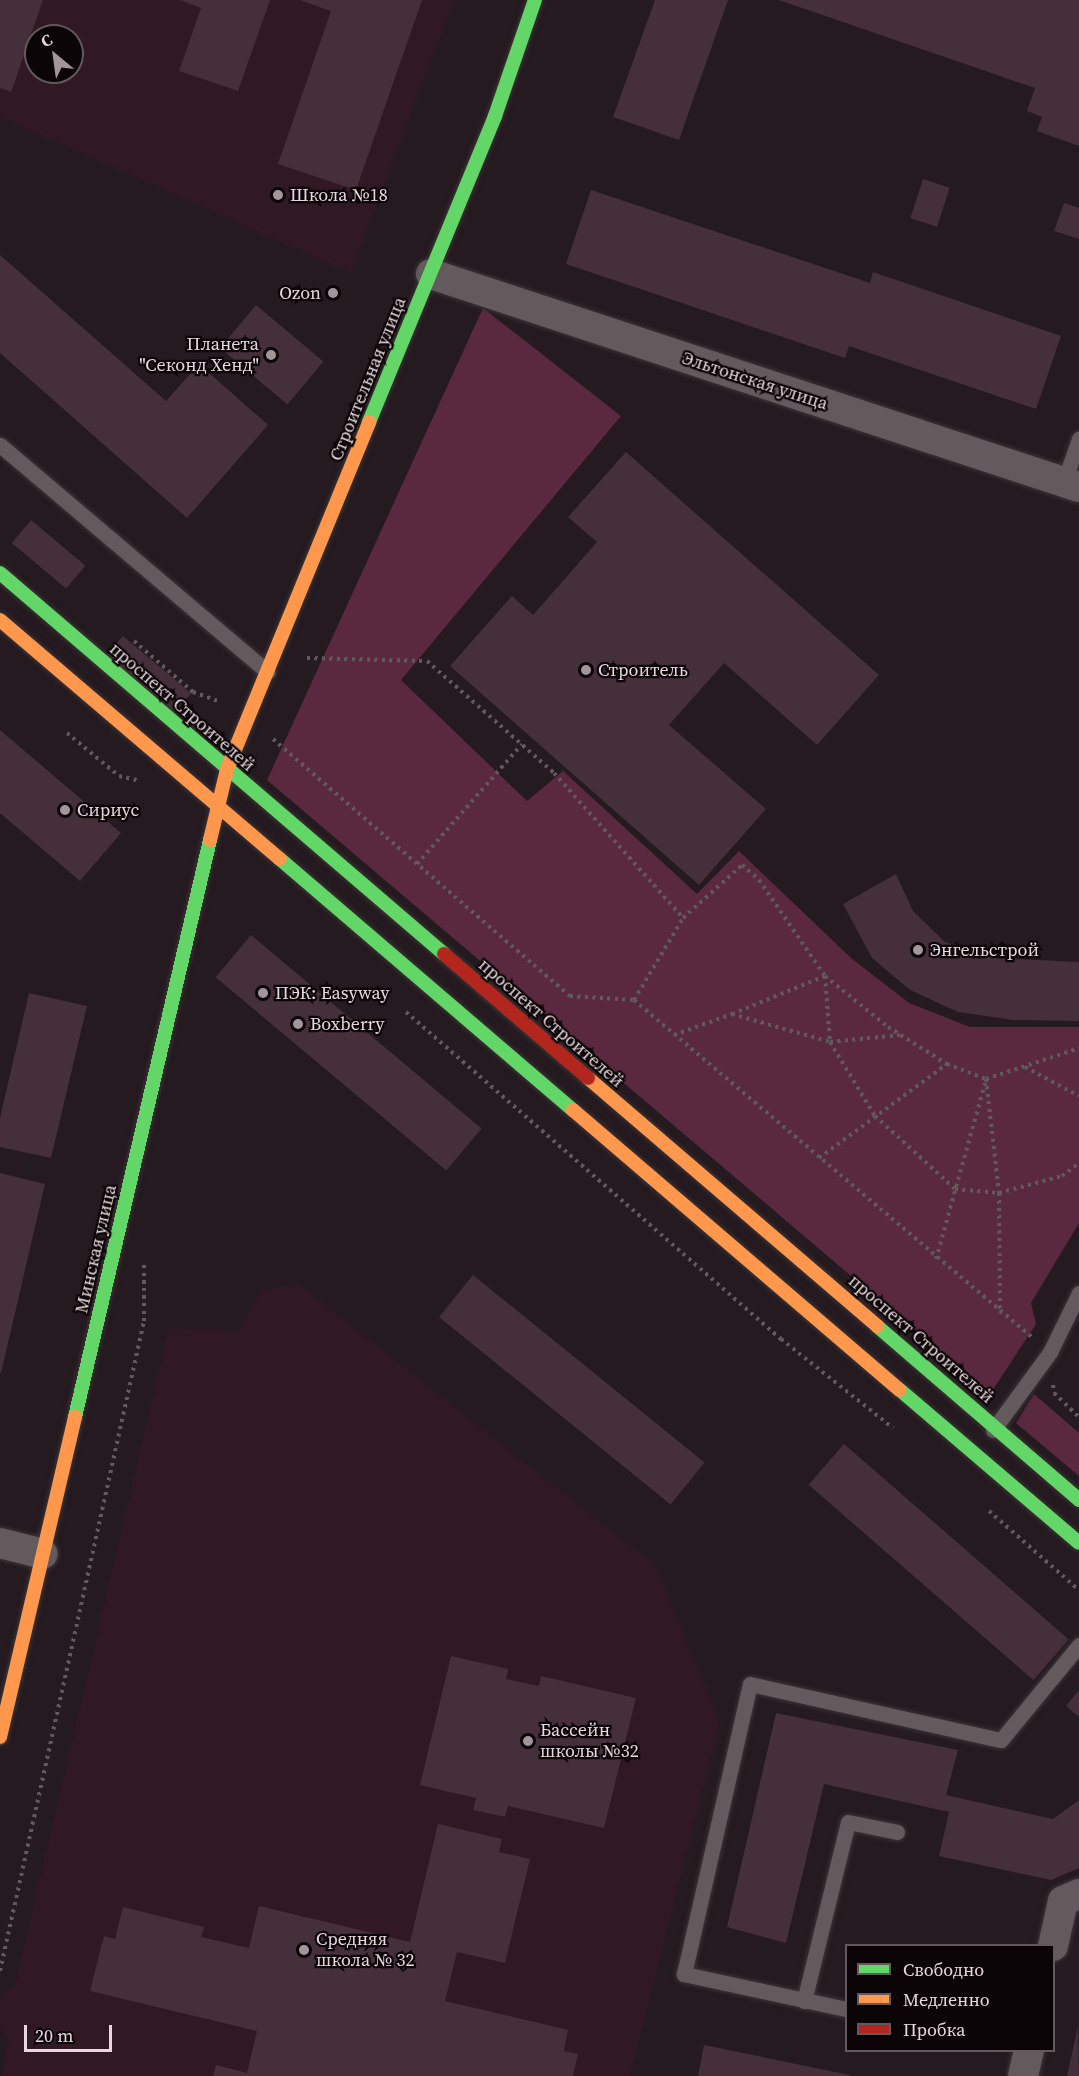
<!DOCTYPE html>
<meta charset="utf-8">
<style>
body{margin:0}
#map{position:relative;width:1079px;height:2076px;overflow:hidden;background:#241a1f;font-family:"Source Serif 4",serif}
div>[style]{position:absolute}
.built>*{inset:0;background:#311924}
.green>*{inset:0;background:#5a283f}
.building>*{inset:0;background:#442f3a;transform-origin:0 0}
.path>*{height:4px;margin-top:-2px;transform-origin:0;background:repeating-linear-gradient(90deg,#615a5d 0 3px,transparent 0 7.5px)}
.roads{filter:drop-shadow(0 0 2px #3c3437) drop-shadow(0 0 2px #3c3437)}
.lane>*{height:15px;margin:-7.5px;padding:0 7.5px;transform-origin:7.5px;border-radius:7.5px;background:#625a5d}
.street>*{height:30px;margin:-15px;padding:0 15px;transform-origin:15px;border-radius:15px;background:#625a5d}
.fast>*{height:14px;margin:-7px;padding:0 7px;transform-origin:7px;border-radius:7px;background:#63d668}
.slow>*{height:14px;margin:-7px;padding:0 7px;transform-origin:7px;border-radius:7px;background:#ff974d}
.jam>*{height:14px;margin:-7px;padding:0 7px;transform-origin:7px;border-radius:7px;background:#b3261e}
.dots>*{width:16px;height:16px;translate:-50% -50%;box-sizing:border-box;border:3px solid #0c0507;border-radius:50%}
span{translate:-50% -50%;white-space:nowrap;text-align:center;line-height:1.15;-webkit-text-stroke:4.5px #0c0507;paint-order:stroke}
.poi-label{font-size:18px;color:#e6d8dd}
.left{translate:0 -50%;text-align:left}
.right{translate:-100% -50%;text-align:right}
.street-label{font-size:18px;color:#e6d8dd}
.legend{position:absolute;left:845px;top:1944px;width:210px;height:108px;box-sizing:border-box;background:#0c0507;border:2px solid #63595d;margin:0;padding:8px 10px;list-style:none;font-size:18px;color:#e6d8dd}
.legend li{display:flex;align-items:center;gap:12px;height:30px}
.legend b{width:30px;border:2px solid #63595d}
.north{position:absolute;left:24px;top:24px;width:60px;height:60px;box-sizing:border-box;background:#0c0507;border:2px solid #63595d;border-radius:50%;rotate:331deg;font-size:16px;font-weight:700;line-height:24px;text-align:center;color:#e6d8dd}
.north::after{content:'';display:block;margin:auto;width:21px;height:27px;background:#a2969a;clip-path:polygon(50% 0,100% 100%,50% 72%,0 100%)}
.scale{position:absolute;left:24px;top:2025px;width:88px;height:27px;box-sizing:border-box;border:3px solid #e6d8dd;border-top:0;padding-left:8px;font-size:18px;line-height:21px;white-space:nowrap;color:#e6d8dd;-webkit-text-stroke:4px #0c0507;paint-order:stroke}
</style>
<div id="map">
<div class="built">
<i style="clip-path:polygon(evenodd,0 0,454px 0,351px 273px,0 117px,0 0,36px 36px,72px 36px,72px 72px,36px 72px,36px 36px)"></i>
<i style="clip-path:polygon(301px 1286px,655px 1565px,720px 1722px,630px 2076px,2px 2076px,9px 2039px,0 2028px,0 1995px,15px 1986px,169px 1328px,239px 1331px,262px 1289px)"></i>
</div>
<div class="green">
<i style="clip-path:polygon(483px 308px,621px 416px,401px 680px,527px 801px,563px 771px,697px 894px,739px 851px,851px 958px,909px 1003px,970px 1027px,1079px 1027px,1079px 1223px,1031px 1303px,1036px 1324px,990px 1394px,267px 780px)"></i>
<i style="clip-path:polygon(1034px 1394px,1079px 1433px,1079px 1476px,1016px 1423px)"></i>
</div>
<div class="building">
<i style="clip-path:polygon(0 0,43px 0,11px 92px,0 88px)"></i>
<i style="clip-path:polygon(180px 0,270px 0,238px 91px,179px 71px,201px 8px)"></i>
<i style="clip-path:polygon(300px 0,422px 0,356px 190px,278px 164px,331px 11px)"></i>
<i style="clip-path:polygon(655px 0,728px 0,679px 140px,613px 117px)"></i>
<i style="clip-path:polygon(779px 0,1079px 0,1079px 146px,1037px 131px,1042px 117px,1027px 111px,1035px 88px)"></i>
<i style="left:923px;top:179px;width:28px;height:41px;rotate:18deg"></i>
<i style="clip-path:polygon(591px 190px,870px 283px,873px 272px,1061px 336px,1036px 409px,849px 346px,845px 358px,566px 264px)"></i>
<i style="clip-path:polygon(1064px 203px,1079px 208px,1079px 239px,1054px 231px)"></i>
<i style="clip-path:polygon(0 255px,166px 401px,199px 364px,268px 425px,187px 518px,0 353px)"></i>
<i style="left:256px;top:305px;width:88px;height:56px;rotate:40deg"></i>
<i style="clip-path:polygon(626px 452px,879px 675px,817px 745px,724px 663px,669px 725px,766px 809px,699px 885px,450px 666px,512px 596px,533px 615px,597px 542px,568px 517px)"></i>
<i style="left:31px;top:520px;width:71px;height:30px;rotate:40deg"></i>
<i style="left:123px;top:636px;width:89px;height:29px;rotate:40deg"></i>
<i style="clip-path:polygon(0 730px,121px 833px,80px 881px,0 813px)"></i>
<i style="clip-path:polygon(896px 874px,913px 911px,945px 942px,994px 958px,1079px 962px,1079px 1021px,1013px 1020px,958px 1012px,910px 990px,872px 958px,843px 904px)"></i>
<i style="left:251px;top:935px;width:301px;height:55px;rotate:40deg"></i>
<i style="clip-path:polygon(29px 993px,87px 1006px,51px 1158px,0 1147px,0 1118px)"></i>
<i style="clip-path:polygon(0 1173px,45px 1184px,1px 1373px,0 1372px)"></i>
<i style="left:473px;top:1275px;width:298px;height:54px;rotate:39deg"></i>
<i style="left:844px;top:1444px;width:298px;height:54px;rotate:41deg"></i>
<i style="clip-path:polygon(451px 1656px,508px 1669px,506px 1679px,539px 1686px,541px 1676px,636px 1698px,604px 1828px,508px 1806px,505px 1817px,473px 1810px,476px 1798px,420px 1785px)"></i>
<i style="clip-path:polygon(1079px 1690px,1079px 1717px,1066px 1706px)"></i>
<i style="clip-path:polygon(776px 1713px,958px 1750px,946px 1795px,1053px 1819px,1079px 1800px,1079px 1868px,1051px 1880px,939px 1856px,949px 1812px,824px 1784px,786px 1943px,727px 1927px)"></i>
<i style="clip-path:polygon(438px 1824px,502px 1839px,499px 1852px,530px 1859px,505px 1963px,457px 1952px,445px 2001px,568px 2030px,564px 2051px,578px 2054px,573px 2076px,213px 2076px,216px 2065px,247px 2073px,257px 2031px,90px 1991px,104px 1936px,115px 1939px,123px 1907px,204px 1927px,201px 1937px,249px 1948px,259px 1906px,410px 1942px)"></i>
<i style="clip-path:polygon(1078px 2026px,1079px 2076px,1067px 2076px)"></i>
<i style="clip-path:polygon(704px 2045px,850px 2075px,850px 2076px,698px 2076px)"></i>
</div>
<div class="path">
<i style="left:134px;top:641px;width:78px;rotate:40.8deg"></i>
<i style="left:193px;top:692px;width:29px;rotate:20deg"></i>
<i style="left:307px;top:658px;width:120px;rotate:1.4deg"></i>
<i style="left:427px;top:661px;width:169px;rotate:41.4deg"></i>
<i style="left:554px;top:773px;width:194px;rotate:48.3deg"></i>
<i style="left:683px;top:918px;width:79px;rotate:-41.9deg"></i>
<i style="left:742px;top:865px;width:23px;rotate:41deg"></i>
<i style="left:759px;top:880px;width:116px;rotate:55.5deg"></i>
<i style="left:825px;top:976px;width:81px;rotate:39deg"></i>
<i style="left:888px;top:1027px;width:70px;rotate:32.1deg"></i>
<i style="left:947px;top:1064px;width:42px;rotate:21deg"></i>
<i style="left:986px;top:1079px;width:98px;rotate:-18.4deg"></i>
<i style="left:67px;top:733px;width:67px;rotate:39.6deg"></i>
<i style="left:119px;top:776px;width:18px;rotate:13deg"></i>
<i style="left:273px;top:739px;width:393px;rotate:40.9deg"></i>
<i style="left:570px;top:996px;width:64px;rotate:3.6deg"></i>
<i style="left:634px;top:1000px;width:523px;rotate:40.27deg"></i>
<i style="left:417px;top:864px;width:159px;rotate:-48.8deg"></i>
<i style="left:634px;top:1000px;width:96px;rotate:-59.1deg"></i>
<i style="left:406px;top:1012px;width:498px;rotate:41.1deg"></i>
<i style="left:781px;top:1339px;width:143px;rotate:38.5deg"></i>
<i style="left:732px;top:1014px;width:100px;rotate:-22.2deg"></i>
<i style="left:825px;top:976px;width:66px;rotate:85.7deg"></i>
<i style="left:830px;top:1042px;width:87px;rotate:58.7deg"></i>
<i style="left:875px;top:1116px;width:108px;rotate:42.4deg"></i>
<i style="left:955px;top:1189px;width:44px;rotate:5.2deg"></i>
<i style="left:999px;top:1193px;width:65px;rotate:-15.1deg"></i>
<i style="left:1062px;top:1176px;width:21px;rotate:-37deg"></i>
<i style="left:674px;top:1035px;width:62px;rotate:-19.9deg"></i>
<i style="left:732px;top:1014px;width:102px;rotate:15.9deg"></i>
<i style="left:830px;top:1042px;width:70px;rotate:-5.7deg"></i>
<i style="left:1025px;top:1067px;width:61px;rotate:28.2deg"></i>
<i style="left:986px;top:1079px;width:115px;rotate:83.5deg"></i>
<i style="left:999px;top:1193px;width:121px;rotate:89.5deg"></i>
<i style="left:819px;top:1158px;width:159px;rotate:-36.3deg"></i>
<i style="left:936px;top:1259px;width:183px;rotate:-74.4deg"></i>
<i style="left:1053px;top:1385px;width:8px;rotate:83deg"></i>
<i style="left:1054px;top:1393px;width:35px;rotate:44deg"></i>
<i style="left:989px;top:1511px;width:120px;rotate:41.3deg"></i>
<i style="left:0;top:1971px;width:666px;rotate:-77.51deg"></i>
<i style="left:144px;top:1321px;width:57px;rotate:-90deg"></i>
</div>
<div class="roads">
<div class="lane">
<i style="left:0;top:445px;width:351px;rotate:40.3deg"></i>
<i style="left:1064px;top:482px;width:46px;rotate:-70.8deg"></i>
<i style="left:993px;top:1430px;width:97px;rotate:-53.8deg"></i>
<i style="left:1050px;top:1352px;width:66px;rotate:-63.8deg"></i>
<i style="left:804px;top:2001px;width:184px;rotate:-76.2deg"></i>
<i style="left:848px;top:1822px;width:50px;rotate:11.5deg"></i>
<i style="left:846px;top:2009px;width:166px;rotate:-167.8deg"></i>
<i style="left:684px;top:1974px;width:297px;rotate:-77.2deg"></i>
<i style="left:750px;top:1684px;width:257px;rotate:12.6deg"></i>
<i style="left:1001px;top:1740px;width:123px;rotate:-50.6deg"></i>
</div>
<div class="street">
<i style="left:431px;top:274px;width:682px;rotate:18.2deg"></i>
<i style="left:0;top:1543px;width:44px;rotate:14.3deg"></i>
<i style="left:1053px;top:1946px;width:46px;rotate:-77.5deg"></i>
<i style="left:1063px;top:1901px;width:17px;rotate:-24deg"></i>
<i style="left:1023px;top:2076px;width:27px;rotate:-77deg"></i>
</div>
<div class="fast">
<i style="left:369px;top:422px;width:331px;rotate:-67.6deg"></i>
<i style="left:495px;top:116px;width:123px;rotate:-71deg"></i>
<i style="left:0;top:573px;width:585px;rotate:40.63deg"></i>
<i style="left:280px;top:859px;width:386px;rotate:40.6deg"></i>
<i style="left:877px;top:1326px;width:267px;rotate:40.7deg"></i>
<i style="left:900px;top:1390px;width:235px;rotate:40.5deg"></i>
<i style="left:75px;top:1417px;width:593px;rotate:-76.83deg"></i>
</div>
<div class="slow">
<i style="left:0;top:620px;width:368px;rotate:40.5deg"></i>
<i style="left:210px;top:840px;width:73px;rotate:-76.5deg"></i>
<i style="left:227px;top:769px;width:375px;rotate:-67.7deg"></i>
<i style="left:588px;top:1078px;width:381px;rotate:40.6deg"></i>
<i style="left:573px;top:1110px;width:430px;rotate:40.6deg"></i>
<i style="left:0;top:1737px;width:329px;rotate:-76.8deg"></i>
</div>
<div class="jam">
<i style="left:444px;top:954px;width:190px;rotate:40.7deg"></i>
</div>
</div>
<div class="dots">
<i style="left:278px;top:195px;background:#a2969a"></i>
<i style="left:333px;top:293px;background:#a2969a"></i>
<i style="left:271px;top:355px;background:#a2969a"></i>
<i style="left:586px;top:670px;background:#a2969a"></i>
<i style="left:65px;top:810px;background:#a2969a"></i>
<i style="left:918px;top:950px;background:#a2969a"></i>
<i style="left:263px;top:993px;background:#a2969a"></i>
<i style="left:298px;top:1024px;background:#a2969a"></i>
<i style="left:528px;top:1741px;background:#a2969a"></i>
<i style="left:304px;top:1950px;background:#a2969a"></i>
</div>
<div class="poi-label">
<span class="left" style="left:290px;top:195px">Школа №18</span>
<span class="right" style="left:321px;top:293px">Ozon</span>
<span class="right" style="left:259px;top:355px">Планета<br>"Секонд Хенд"</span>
<span class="left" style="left:598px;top:670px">Строитель</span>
<span class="left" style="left:77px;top:810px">Сириус</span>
<span class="left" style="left:930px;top:950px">Энгельстрой</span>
<span class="left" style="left:275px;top:993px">ПЭК: Easyway</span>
<span class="left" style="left:310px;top:1024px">Boxberry</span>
<span class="left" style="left:540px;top:1741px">Бассейн<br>школы №32</span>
<span class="left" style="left:316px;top:1950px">Средняя<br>школа № 32</span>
</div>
<div class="street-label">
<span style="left:368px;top:379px;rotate:-68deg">Строительная улица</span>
<span style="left:755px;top:381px;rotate:18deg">Эльтонская улица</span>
<span style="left:182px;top:707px;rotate:41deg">проспект Строителей</span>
<span style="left:551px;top:1023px;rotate:41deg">проспект Строителей</span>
<span style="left:96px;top:1249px;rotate:-77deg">Минская улица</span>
<span style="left:921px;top:1339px;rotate:41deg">проспект Строителей</span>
</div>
<ul class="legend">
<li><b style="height:8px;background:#63d668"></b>Свободно</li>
<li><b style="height:8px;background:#ff974d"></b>Медленно</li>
<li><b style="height:8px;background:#b3261e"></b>Пробка</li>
</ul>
<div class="north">С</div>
<div class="scale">20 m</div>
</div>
